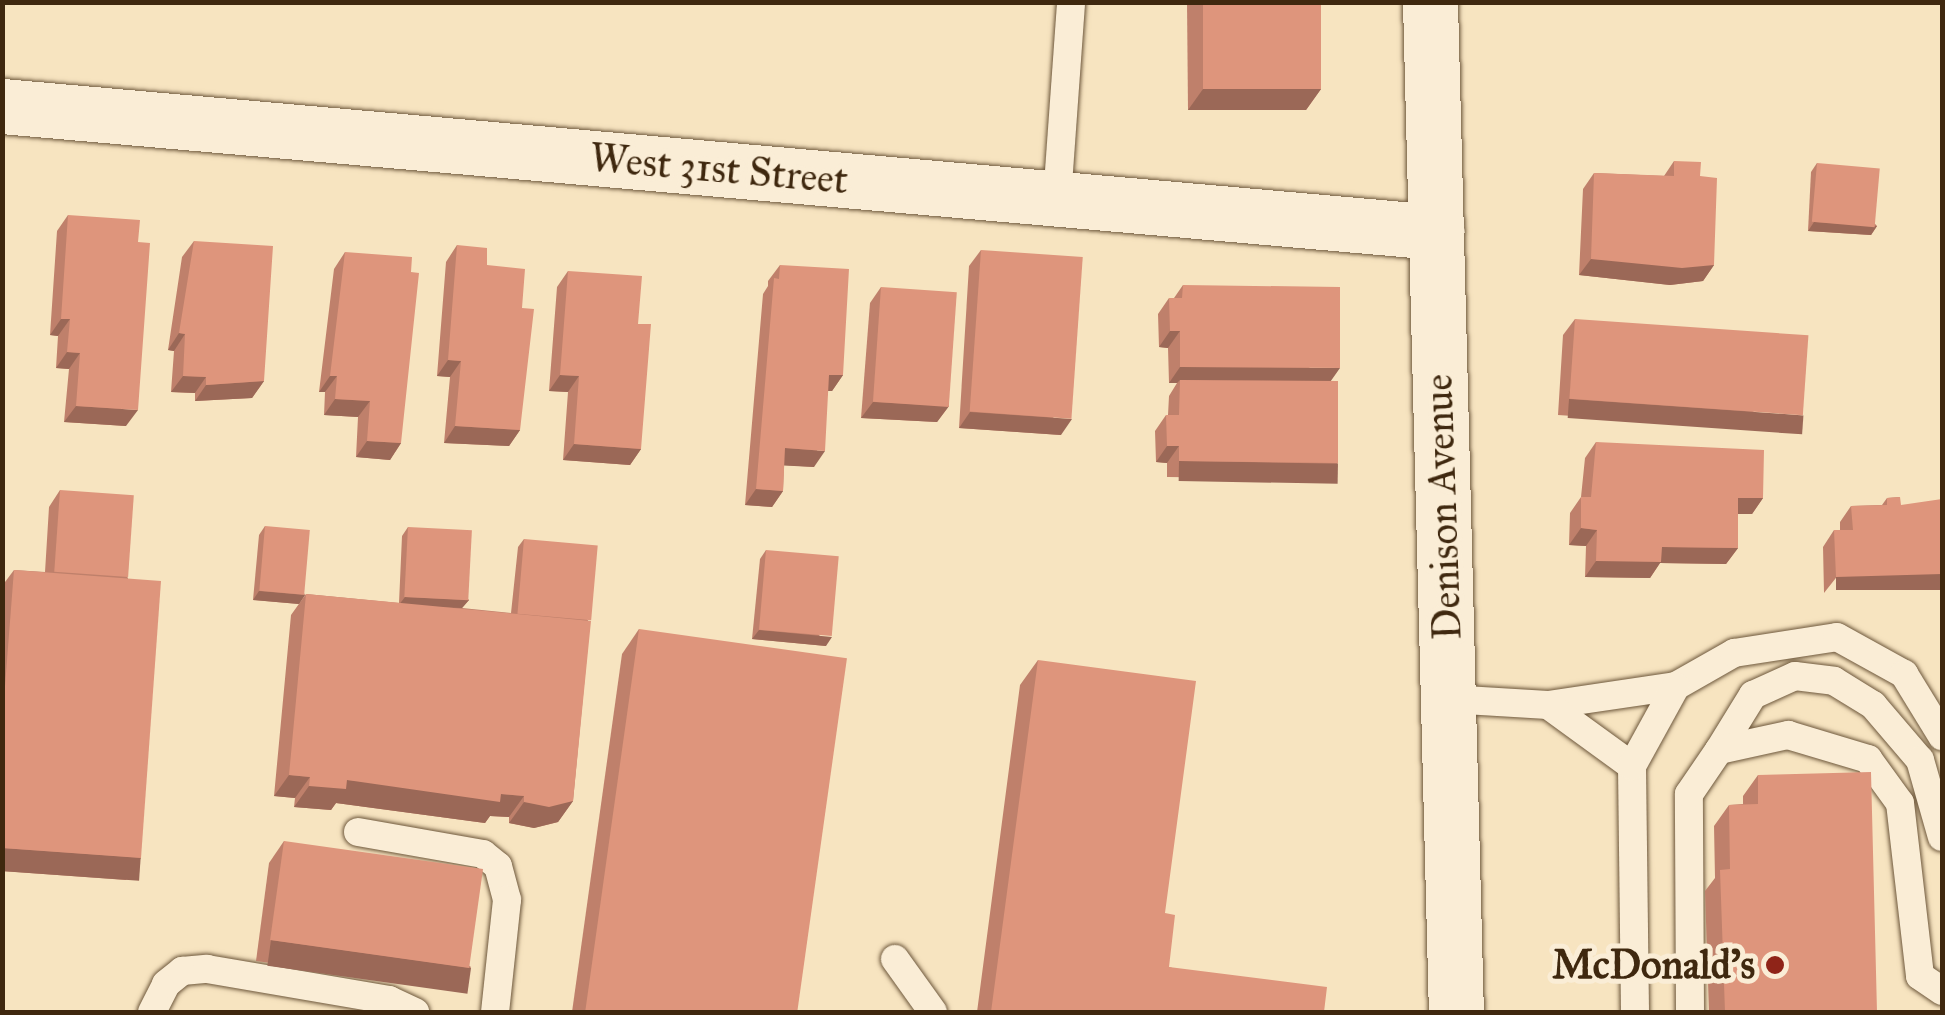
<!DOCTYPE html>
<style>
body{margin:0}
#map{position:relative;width:1945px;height:1015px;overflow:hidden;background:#f7e4c0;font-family:"IM FELL Great Primer",serif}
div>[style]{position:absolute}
.roads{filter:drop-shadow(0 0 2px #6d573b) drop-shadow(0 0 2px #6d573b)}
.service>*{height:28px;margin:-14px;padding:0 14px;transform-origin:14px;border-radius:14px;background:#faedd6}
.minor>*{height:55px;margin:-27.5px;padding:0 27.5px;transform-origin:27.5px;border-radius:27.5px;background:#faedd6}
.secondary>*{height:55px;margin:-27.5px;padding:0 27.5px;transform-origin:27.5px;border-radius:27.5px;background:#faedd6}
.wall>*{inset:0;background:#bf806b}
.shaded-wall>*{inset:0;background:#9b6857;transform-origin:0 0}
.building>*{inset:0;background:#de957c;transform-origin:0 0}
.dots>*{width:28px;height:28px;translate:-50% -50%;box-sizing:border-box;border:5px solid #faedd6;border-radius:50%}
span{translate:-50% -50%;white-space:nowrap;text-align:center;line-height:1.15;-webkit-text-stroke:10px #faedd6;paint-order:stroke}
.street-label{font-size:40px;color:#3f280f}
.poi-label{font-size:40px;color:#3f280f;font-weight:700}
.right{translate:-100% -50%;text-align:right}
.frame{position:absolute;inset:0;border:5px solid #3f280f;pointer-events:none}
</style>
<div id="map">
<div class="roads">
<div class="service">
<i style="left:1057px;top:199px;width:197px;rotate:-85.9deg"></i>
<i style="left:1448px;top:699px;width:100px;rotate:3.4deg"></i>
<i style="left:1548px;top:705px;width:129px;rotate:-8.4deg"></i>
<i style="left:1676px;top:686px;width:67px;rotate:-29.6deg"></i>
<i style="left:1734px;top:653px;width:104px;rotate:-8.8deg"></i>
<i style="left:1837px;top:637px;width:77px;rotate:28.9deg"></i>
<i style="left:1904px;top:674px;width:73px;rotate:58.5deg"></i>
<i style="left:1548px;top:705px;width:104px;rotate:36deg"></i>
<i style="left:1719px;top:750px;width:65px;rotate:-58.3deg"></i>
<i style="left:1753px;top:695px;width:46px;rotate:-24.3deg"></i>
<i style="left:1795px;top:676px;width:39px;rotate:7deg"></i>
<i style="left:1834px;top:681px;width:46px;rotate:31.6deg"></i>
<i style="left:1873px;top:705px;width:72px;rotate:49.5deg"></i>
<i style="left:1920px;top:760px;width:80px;rotate:74.1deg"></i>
<i style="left:358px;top:832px;width:127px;rotate:10deg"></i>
<i style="left:483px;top:854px;width:19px;rotate:39deg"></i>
<i style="left:498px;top:866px;width:35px;rotate:75deg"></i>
<i style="left:507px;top:900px;width:113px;rotate:96.1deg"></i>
<i style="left:895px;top:959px;width:65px;rotate:54.4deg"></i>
<i style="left:152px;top:1012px;width:31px;rotate:-63deg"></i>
<i style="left:166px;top:984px;width:21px;rotate:-39deg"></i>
<i style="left:182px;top:971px;width:25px;rotate:-5deg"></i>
<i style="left:207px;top:969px;width:185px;rotate:9.7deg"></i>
<i style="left:389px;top:1000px;width:29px;rotate:25deg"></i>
<i style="left:1635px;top:1012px;width:246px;rotate:-90.7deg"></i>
<i style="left:1632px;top:766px;width:91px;rotate:-61.2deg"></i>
<i style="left:1690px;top:1012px;width:218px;rotate:-90.3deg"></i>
<i style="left:1689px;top:794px;width:53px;rotate:-55.7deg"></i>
<i style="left:1719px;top:750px;width:71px;rotate:-12.3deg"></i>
<i style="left:1788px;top:735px;width:84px;rotate:16.7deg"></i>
<i style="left:1868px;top:759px;width:54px;rotate:54deg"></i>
<i style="left:1900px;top:803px;width:174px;rotate:83.4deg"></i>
<i style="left:1920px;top:976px;width:27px;rotate:34deg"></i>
</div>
<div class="minor">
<i style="left:2px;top:106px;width:1440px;rotate:5.02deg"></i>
</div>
<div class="secondary">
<i style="left:1430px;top:2px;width:1010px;rotate:88.53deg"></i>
</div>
</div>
<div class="wall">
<i style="clip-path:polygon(1187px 2px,1321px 2px,1321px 89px,1306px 110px,1188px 110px)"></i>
<i style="clip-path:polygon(1674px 161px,1700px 176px,1714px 265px,1703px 281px,1670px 285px,1579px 275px,1583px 189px,1594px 173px,1664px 176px)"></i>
<i style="clip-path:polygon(1817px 163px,1877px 226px,1871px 235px,1808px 231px,1811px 172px)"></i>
<i style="clip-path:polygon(68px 215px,126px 426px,64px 422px,69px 369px,56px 368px,58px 336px,50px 335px,57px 231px)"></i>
<i style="clip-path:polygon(194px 241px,264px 381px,252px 398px,195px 401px,195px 393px,171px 392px,174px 351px,168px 350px,182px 257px)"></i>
<i style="clip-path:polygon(457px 245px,487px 265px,522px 308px,520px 430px,509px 446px,444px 443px,450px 377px,437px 376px,446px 262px)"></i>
<i style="clip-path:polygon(981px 250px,1061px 435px,959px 428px,969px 266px)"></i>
<i style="clip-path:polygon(345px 252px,401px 443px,390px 460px,356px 457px,358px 417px,324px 415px,325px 392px,319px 392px,334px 269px)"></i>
<i style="clip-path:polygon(780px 265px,843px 375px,832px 391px,828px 391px,814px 467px,784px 465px,783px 491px,772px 507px,745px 505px,763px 294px,768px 286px,768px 281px)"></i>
<i style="clip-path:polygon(568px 271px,638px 324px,641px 449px,630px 465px,563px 460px,568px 392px,549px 391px,557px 287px)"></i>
<i style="clip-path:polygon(1183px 285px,1330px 381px,1338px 463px,1327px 479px,1167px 477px,1167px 463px,1156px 462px,1155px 431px,1166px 415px,1168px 415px,1169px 396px,1177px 383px,1169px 383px,1168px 348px,1159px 347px,1158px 314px,1169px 298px,1174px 298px)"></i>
<i style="clip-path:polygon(881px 287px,949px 406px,937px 422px,861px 418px,870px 303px)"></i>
<i style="clip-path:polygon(1575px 319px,1791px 431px,1558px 415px,1563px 335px)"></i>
<i style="clip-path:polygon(1596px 442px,1763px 498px,1752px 514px,1738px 514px,1738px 548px,1726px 564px,1660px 563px,1650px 578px,1585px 577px,1586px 546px,1569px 545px,1570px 513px,1581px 497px,1585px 458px)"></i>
<i style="clip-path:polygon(60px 490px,128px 578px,141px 858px,126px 880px,2px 871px,2px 586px,14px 570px,45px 572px,49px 507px)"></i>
<i style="clip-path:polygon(1900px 497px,1824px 593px,1823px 547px,1834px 530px,1840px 530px,1840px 522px,1851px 506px,1882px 505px,1887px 498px)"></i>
<i style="clip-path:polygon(265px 526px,305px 595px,299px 604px,253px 600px,259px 535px)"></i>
<i style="clip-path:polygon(408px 527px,469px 600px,462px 608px,511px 613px,518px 547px,524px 539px,590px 623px,573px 801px,558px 822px,534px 828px,509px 823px,509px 817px,490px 816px,485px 823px,336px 803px,331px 810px,294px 807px,295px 798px,274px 796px,291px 615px,306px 594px,399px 603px,402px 536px)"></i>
<i style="clip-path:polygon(766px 550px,826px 646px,752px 639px,760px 559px)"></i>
<i style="clip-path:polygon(639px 629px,798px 1012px,572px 1012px,622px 654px)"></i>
<i style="clip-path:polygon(1038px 660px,1165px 913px,1169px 967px,1324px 1012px,977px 1012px,1020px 685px)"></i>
<i style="clip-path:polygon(1758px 775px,1877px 1012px,1709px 1012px,1705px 891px,1715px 878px,1714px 826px,1729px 805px,1743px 804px,1743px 796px)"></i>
<i style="clip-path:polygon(284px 841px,471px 967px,456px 988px,256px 961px,269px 863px)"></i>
</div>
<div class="shaded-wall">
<i style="clip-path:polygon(1203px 89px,1321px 89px,1306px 110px,1188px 110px)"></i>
<i style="clip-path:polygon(1814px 222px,1877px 226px,1871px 235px,1808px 231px)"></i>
<i style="clip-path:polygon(1591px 259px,1714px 265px,1703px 281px,1670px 285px,1579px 275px)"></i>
<i style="clip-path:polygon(61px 319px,70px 319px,58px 336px,50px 335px)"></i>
<i style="clip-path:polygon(1170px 331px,1180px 331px,1168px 348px,1159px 347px)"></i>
<i style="clip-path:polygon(179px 333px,185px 334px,174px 351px,168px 350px)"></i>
<i style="clip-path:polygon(67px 352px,80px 353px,69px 369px,56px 368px)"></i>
<i style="clip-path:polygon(448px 360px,461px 361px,450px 377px,437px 376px)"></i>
<i style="clip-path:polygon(1180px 367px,1340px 368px,1328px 385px,1180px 380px,1177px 383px,1169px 383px)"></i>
<i style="clip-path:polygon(560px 375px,579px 376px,568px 392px,549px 391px)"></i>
<i style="clip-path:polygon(829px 375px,843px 375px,832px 391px,817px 391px)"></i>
<i style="clip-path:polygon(183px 376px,206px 377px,195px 393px,171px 392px)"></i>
<i style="clip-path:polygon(330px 376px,337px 376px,325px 392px,319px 392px)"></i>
<i style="clip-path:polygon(264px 381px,252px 398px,195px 401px,206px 385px)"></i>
<i style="clip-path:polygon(335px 399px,370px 401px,358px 417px,324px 415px)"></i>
<i style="left:1569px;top:399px;width:235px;height:19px;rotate:4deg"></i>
<i style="clip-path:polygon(873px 402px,949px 406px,937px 422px,861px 418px)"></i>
<i style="clip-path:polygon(76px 406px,138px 410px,126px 426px,64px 422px)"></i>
<i style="clip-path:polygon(970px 412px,1072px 419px,1061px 435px,959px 428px)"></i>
<i style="clip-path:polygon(455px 426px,520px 430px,509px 446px,444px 443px)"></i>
<i style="clip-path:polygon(367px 441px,401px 443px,390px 460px,356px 457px)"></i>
<i style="clip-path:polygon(574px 444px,641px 449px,630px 465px,563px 460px)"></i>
<i style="clip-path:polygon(1167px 446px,1179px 446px,1167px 463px,1156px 462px)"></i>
<i style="clip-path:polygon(785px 448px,825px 451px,814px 467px,774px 465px)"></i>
<i style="left:1179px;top:461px;width:159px;height:20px;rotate:1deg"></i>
<i style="clip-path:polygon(756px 489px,783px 491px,772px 507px,745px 505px)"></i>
<i style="clip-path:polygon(1738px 498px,1763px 498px,1752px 514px,1727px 514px)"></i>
<i style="clip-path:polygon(1581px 528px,1597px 530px,1586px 546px,1569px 545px)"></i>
<i style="clip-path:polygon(1662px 547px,1738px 548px,1726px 564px,1660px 563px,1650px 578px,1585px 577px,1596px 561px)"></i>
<i style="left:1942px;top:574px;width:16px;height:106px;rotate:90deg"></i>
<i style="clip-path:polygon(259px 591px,305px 595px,299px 604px,253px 600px)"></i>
<i style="clip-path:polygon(405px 597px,469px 600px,462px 608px,398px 606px)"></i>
<i style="clip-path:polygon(759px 630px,832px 637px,826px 646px,752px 639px)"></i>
<i style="clip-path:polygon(289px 775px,310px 777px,295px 798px,274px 796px)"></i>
<i style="clip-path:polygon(347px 780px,501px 794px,524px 796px,509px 817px,490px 816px,485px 823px,336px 803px,331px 810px,294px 807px,309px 786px)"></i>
<i style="clip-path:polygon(573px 801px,558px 822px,534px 828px,509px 823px,524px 802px)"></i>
<i style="left:2px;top:848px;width:139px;height:23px;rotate:4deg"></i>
<i style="left:271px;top:940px;width:202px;height:26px;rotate:8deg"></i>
</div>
<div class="building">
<i style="left:1203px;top:2px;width:118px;height:87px"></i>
<i style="clip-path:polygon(1674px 161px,1701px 162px,1700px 176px,1717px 178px,1714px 265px,1682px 268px,1591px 259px,1594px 173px,1674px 176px)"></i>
<i style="left:1817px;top:163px;width:63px;height:59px;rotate:5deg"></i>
<i style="clip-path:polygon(68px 215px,140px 220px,138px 242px,150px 243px,138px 410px,76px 406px,80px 353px,67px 352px,70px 319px,61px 319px)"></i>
<i style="clip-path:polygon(194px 241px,273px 246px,264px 381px,206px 385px,206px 377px,183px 376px,185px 334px,179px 333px)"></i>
<i style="clip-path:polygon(457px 245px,487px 248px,487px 265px,525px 269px,522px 308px,534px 309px,520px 430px,455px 426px,461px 361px,448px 360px)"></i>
<i style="left:981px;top:250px;width:102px;height:162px;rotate:4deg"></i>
<i style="clip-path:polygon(345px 252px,412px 257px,411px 272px,419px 273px,401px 443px,367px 441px,370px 401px,335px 399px,337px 376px,330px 376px)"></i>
<i style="clip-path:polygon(780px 265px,849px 269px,843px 375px,829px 375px,825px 451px,785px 448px,783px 491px,756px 489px,774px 278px,779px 279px)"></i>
<i style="clip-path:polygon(568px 271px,642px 276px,638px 324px,651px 324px,641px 449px,574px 444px,579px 376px,560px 375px)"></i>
<i style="clip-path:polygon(1183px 285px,1340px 287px,1340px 368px,1180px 367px,1180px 331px,1170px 331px,1169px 298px,1182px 298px)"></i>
<i style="left:881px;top:287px;width:76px;height:115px;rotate:4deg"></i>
<i style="left:1575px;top:319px;width:234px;height:80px;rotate:4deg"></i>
<i style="clip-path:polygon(1180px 380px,1338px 381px,1338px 463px,1179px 461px,1179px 446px,1167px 446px,1166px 415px,1179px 415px)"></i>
<i style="clip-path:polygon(1596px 442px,1764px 450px,1763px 498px,1738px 498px,1738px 548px,1662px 547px,1661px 562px,1596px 561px,1597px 530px,1581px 528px,1581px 497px,1591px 497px)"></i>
<i style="left:60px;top:490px;width:74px;height:82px;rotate:4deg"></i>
<i style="clip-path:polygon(1900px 497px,1901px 505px,1942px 499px,1942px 574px,1836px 577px,1834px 530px,1853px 530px,1851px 506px,1887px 505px,1887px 498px)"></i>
<i style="left:265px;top:526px;width:45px;height:65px;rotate:5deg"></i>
<i style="left:408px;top:527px;width:64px;height:70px;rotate:3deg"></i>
<i style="left:524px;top:539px;width:74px;height:75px;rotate:5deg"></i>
<i style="left:766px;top:550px;width:73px;height:80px;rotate:5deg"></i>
<i style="clip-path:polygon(14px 570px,161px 581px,141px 858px,2px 848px,2px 725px)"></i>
<i style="clip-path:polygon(306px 594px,591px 621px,573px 801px,549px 807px,524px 802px,524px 796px,501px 794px,500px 802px,347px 780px,346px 789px,309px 786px,310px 777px,289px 775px)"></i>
<i style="left:639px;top:629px;width:210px;height:387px;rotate:8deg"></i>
<i style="clip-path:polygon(1038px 660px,1196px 681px,1165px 913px,1175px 915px,1169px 967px,1327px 987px,1324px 1012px,991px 1012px)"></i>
<i style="clip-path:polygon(1871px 772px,1877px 1012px,1725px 1012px,1720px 870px,1730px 869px,1729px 805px,1758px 804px,1758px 775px)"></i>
<i style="left:284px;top:841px;width:201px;height:100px;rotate:8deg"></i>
</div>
<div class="dots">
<i style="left:1775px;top:965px;background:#8f2418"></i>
</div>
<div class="street-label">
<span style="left:719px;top:169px;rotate:5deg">West 31st Street</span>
<span style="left:1443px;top:507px;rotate:-92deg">Denison Avenue</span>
</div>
<div class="poi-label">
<span class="right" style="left:1755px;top:965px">McDonald's</span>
</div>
<div class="frame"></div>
</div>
